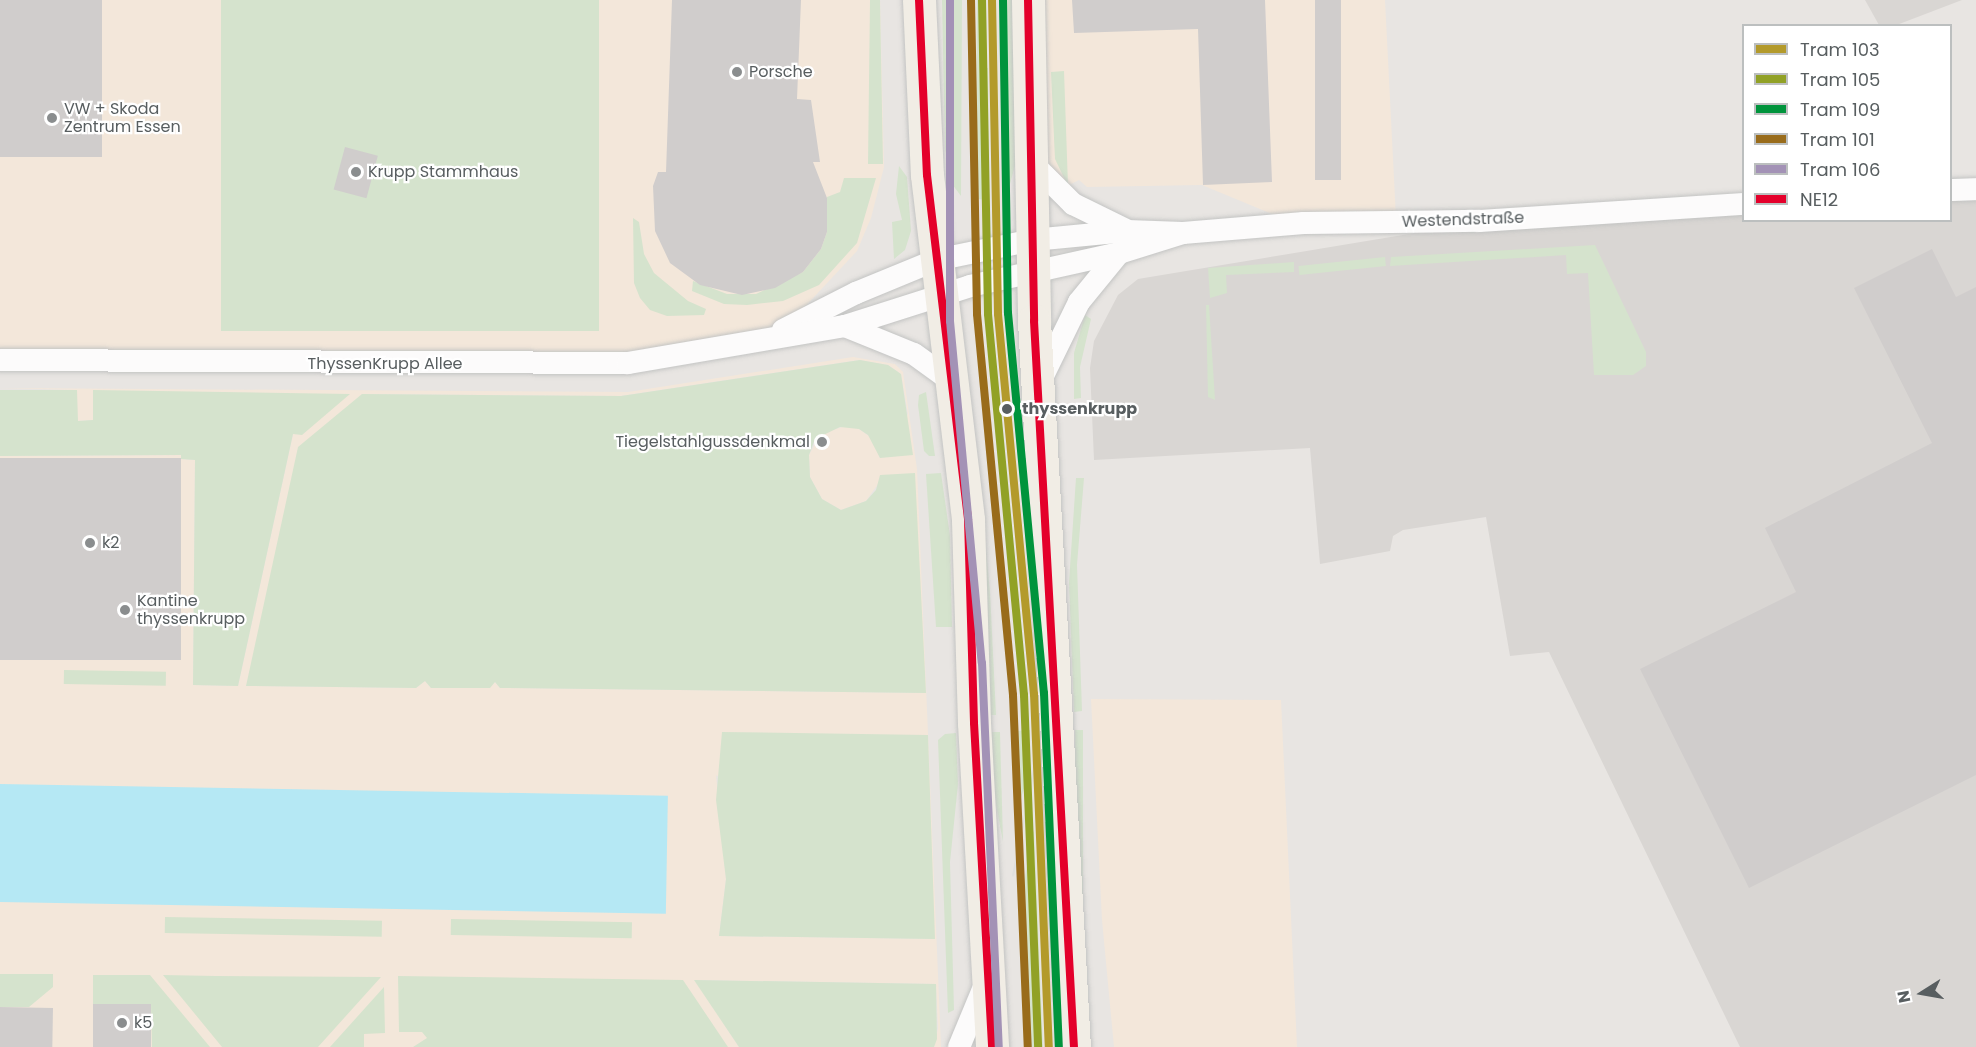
<!DOCTYPE html>
<meta charset="utf-8">
<style>
body{margin:0}
#map{position:relative;width:1976px;height:1047px;overflow:hidden;background:#e8e5e2;font-family:Poppins,sans-serif}
div>[style]{position:absolute}
.commercial>*{inset:0;background:#f3e7da}
.industrial>*{inset:0;background:#d9d6d3}
.green>*{inset:0;background:#d5e3cd;transform-origin:0 0}
.water>*{inset:0;background:#b5e8f4;transform-origin:0 0}
.building>*{inset:0;background:#d0cdcc;transform-origin:0 0}
.roads{filter:drop-shadow(0 0 2px #c3c4c3) drop-shadow(0 0 2px #c3c4c3)}
.street>*{height:22px;margin:-11px;padding:0 11px;transform-origin:11px;border-radius:11px;background:#fcfbfb}
.primary>*{height:33px;margin:-16.5px;padding:0 16.5px;transform-origin:16.5px;border-radius:16.5px;background:#f1ede5}
.tram>*{height:1.5px;margin:-0.75px;padding:0 0.75px;transform-origin:0.75px;border-radius:0.75px;background:#e0e0df}
.bus-1>*{height:8px;margin:-4px;padding:0 4px;transform-origin:4px;border-radius:4px;background:#e4002b}
.tram-1>*{height:8px;margin:-4px;padding:0 4px;transform-origin:4px;border-radius:4px;background:#b39a2b}
.tram-2>*{height:8px;margin:-4px;padding:0 4px;transform-origin:4px;border-radius:4px;background:#91a126}
.tram-3>*{height:8px;margin:-4px;padding:0 4px;transform-origin:4px;border-radius:4px;background:#00943c}
.tram-4>*{height:8px;margin:-4px;padding:0 4px;transform-origin:4px;border-radius:4px;background:#996c1b}
.tram-5>*{height:8px;margin:-4px;padding:0 4px;transform-origin:4px;border-radius:4px;background:#a392b6}
.dots>*{width:16px;height:16px;translate:-50% -50%;box-sizing:border-box;border:3px solid #fff;border-radius:50%}
span{translate:-50% -50%;white-space:nowrap;text-align:center;line-height:1.15;-webkit-text-stroke:4.5px #fff;paint-order:stroke}
.poi-label{font-size:16px;color:#585e60}
.left{translate:0 -50%;text-align:left}
.right{translate:-100% -50%;text-align:right}
.street-label{font-size:16px;color:#585e60}
.stop-label{font-size:16px;color:#585e60;font-weight:700}
.legend{position:absolute;left:1742px;top:24px;width:210px;height:198px;box-sizing:border-box;background:#fff;border:2px solid #bcbfbf;margin:0;padding:8px 10px;list-style:none;font-size:18px;color:#585e60}
.legend li{display:flex;align-items:center;gap:12px;height:30px}
.legend b{width:30px;border:2px solid #bcbfbf}
.north{position:absolute;left:1892px;top:963px;width:60px;height:60px;-webkit-text-stroke:4px #fff;paint-order:stroke;rotate:259deg;font-size:16px;font-weight:700;line-height:24px;text-align:center;color:#585e60}
.north::after{content:'';display:block;margin:auto;width:21px;height:27px;background:#585e60;clip-path:polygon(50% 0,100% 100%,50% 72%,0 100%)}
</style>
<div id="map">
<div class="commercial">
<i style="clip-path:polygon(0 0,880px 0,884px 167px,871px 218px,857px 251px,786px 327px,627px 360px,0 355px)"></i>
<i style="clip-path:polygon(1036px 0,1385px 0,1396px 218px,1294px 223px,1202px 185px,1087px 187px,1079px 180px,1065px 187px,1038px 174px)"></i>
<i style="clip-path:polygon(evenodd,853px 357px,895px 364px,903px 372px,917px 469px,941px 1047px,934px 1047px,938px 1028px,936px 984px,695px 980px,739px 1047px,0 1047px,0 456px,182px 455px,181px 459px,195px 460px,193px 685px,238px 686px,293px 434px,93px 391px,93px 420px,77px 421px,77px 390px,0 388px,628px 392px,853px 357px,859px 360px,888px 365px,901px 374px,908px 414px,880px 458px,873px 439px,859px 429px,846px 426px,821px 433px,809px 455px,810px 477px,822px 499px,841px 510px,866px 501px,878px 484px,926px 693px,500px 688px,495px 682px,489px 687px,431px 688px,425px 681px,416px 688px,246px 686px,362px 394px,621px 396px,859px 360px,853px 357px,716px 775px,935px 939px,719px 936px,726px 879px,716px 775px)"></i>
<i style="clip-path:polygon(1091px 699px,1281px 700px,1297px 1047px,1114px 1047px,1102px 920px)"></i>
</div>
<div class="industrial">
<i style="clip-path:polygon(1865px 0,1962px 0,1894px 26px,1879px 25px)"></i>
<i style="clip-path:polygon(1976px 184px,1976px 1047px,1740px 1047px,1549px 652px,1510px 656px,1486px 517px,1403px 530px,1393px 536px,1390px 551px,1320px 564px,1310px 448px,1094px 460px,1090px 368px,1094px 341px,1118px 295px,1138px 279px,1499px 219px,1743px 203px,1744px 220px,1950px 220px,1951px 186px)"></i>
</div>
<div class="green">
<i style="left:221px;top:0;width:378px;height:331px"></i>
<i style="clip-path:polygon(870px 0,880px 0,883px 164px,868px 164px)"></i>
<i style="clip-path:polygon(942px 0,962px 0,961px 196px,952px 184px,945px 149px)"></i>
<i style="clip-path:polygon(977px 0,982px 0,984px 68px,988px 68px,989px 196px,986px 200px,978px 199px,976px 194px)"></i>
<i style="clip-path:polygon(1000px 0,1012px 0,1016px 162px,1010px 184px,1004px 184px)"></i>
<i style="clip-path:polygon(1064px 71px,1068px 186px,1055px 159px,1051px 72px)"></i>
<i style="clip-path:polygon(899px 166px,907px 177px,911px 231px,905px 250px,894px 259px,892px 222px,902px 220px,896px 194px)"></i>
<i style="clip-path:polygon(844px 178px,876px 178px,857px 243px,819px 285px,783px 301px,747px 305px,724px 304px,692px 291px,693px 281px,727px 294px,756px 294px,803px 272px,821px 249px,827px 232px,827px 197px,840px 192px)"></i>
<i style="clip-path:polygon(633px 218px,639px 222px,644px 254px,654px 273px,688px 301px,706px 309px,704px 315px,667px 316px,650px 310px,640px 298px,634px 283px)"></i>
<i style="clip-path:polygon(1595px 245px,1646px 352px,1646px 366px,1633px 375px,1594px 375px,1588px 273px,1567px 274px,1566px 255px,1390px 266px,1391px 257px)"></i>
<i style="left:1385px;top:257px;width:9px;height:87px;rotate:84deg"></i>
<i style="clip-path:polygon(1294px 262px,1294px 272px,1226px 275px,1227px 293px,1210px 298px,1208px 268px)"></i>
<i style="clip-path:polygon(1206px 305px,1209px 305px,1215px 400px,1208px 397px)"></i>
<i style="clip-path:polygon(1085px 315px,1091px 319px,1080px 367px,1081px 398px,1074px 399px,1074px 353px)"></i>
<i style="clip-path:polygon(860px 360px,888px 365px,901px 374px,913px 455px,880px 458px,868px 435px,859px 429px,840px 427px,815px 439px,809px 455px,810px 477px,822px 499px,841px 510px,866px 501px,876px 490px,880px 475px,915px 473px,926px 693px,500px 688px,495px 682px,490px 688px,431px 688px,425px 681px,416px 688px,246px 686px,298px 447px,362px 394px,621px 396px)"></i>
<i style="clip-path:polygon(0 390px,77px 390px,78px 421px,93px 420px,93px 390px,350px 394px,302px 435px,293px 434px,238px 686px,193px 685px,195px 460px,181px 459px,181px 455px,0 456px)"></i>
<i style="clip-path:polygon(926px 392px,935px 456px,929px 456px,924px 451px,918px 405px,919px 395px)"></i>
<i style="clip-path:polygon(941px 473px,950px 536px,952px 627px,936px 627px,926px 474px)"></i>
<i style="clip-path:polygon(1076px 478px,1084px 478px,1077px 565px,1082px 711px,1074px 712px,1069px 583px)"></i>
<i style="clip-path:polygon(981px 497px,990px 593px,996px 715px,989px 715px)"></i>
<i style="left:64px;top:670px;width:102px;height:14px;rotate:1deg"></i>
<i style="clip-path:polygon(1030px 730px,1029px 773px,1020px 801px,1017px 731px)"></i>
<i style="left:1075px;top:730px;width:8px;height:316px"></i>
<i style="clip-path:polygon(722px 732px,928px 735px,935px 939px,719px 936px,726px 879px,716px 800px)"></i>
<i style="clip-path:polygon(990px 732px,1000px 732px,1003px 842px,993px 787px)"></i>
<i style="clip-path:polygon(956px 733px,958px 784px,950px 862px,954px 1010px,948px 1013px,938px 740px,945px 734px)"></i>
<i style="clip-path:polygon(1033px 831px,1034px 832px,1043px 1047px,1029px 1047px,1024px 883px)"></i>
<i style="left:165px;top:917px;width:217px;height:16px;rotate:1deg"></i>
<i style="left:451px;top:919px;width:181px;height:16px;rotate:1deg"></i>
<i style="clip-path:polygon(0 974px,53px 974px,53px 987px,29px 1007px,0 1007px)"></i>
<i style="clip-path:polygon(93px 975px,150px 975px,210px 1047px,152px 1047px,151px 1005px,93px 1004px)"></i>
<i style="clip-path:polygon(163px 975px,216px 976px,381px 977px,318px 1047px,222px 1047px)"></i>
<i style="clip-path:polygon(398px 976px,683px 980px,728px 1047px,413px 1047px,427px 1038px,422px 1032px,399px 1032px)"></i>
<i style="clip-path:polygon(694px 980px,936px 984px,937px 1039px,934px 1047px,739px 1047px)"></i>
<i style="clip-path:polygon(384px 987px,385px 1033px,364px 1034px,364px 1047px,330px 1047px)"></i>
</div>
<div class="water">
<i style="left:0;top:784px;width:668px;height:118px;rotate:1deg"></i>
</div>
<div class="building">
<i style="left:0;top:0;width:102px;height:157px"></i>
<i style="clip-path:polygon(672px 0,801px 0,797px 99px,811px 100px,820px 162px,813px 162px,827px 198px,827px 232px,821px 249px,803px 272px,775px 288px,742px 295px,700px 285px,670px 263px,655px 231px,653px 186px,658px 172px,666px 172px)"></i>
<i style="clip-path:polygon(1072px 0,1265px 0,1272px 182px,1203px 185px,1198px 29px,1074px 33px)"></i>
<i style="left:1315px;top:0;width:26px;height:180px"></i>
<i style="left:345px;top:147px;width:34px;height:44px;rotate:15deg"></i>
<i style="clip-path:polygon(1932px 249px,1956px 297px,1976px 287px,1976px 775px,1749px 888px,1640px 669px,1796px 592px,1765px 528px,1932px 443px,1854px 288px)"></i>
<i style="left:0;top:458px;width:181px;height:202px"></i>
<i style="left:93px;top:1004px;width:58px;height:43px"></i>
<i style="left:0;top:1007px;width:53px;height:40px;rotate:1deg"></i>
</div>
<div class="roads">
<div class="street">
<i style="left:1034px;top:165px;width:55px;rotate:45deg"></i>
<i style="left:1073px;top:204px;width:59px;rotate:26.1deg"></i>
<i style="left:1950px;top:190px;width:26px;rotate:-2deg"></i>
<i style="left:845px;top:326px;width:74px;rotate:22.1deg"></i>
<i style="left:914px;top:354px;width:49px;rotate:35.9deg"></i>
<i style="left:783px;top:330px;width:82px;rotate:-26.9deg"></i>
<i style="left:856px;top:293px;width:87px;rotate:-22.4deg"></i>
<i style="left:936px;top:260px;width:99px;rotate:-11.7deg"></i>
<i style="left:1033px;top:240px;width:94px;rotate:-5.5deg"></i>
<i style="left:1127px;top:231px;width:56px;rotate:2deg"></i>
<i style="left:1183px;top:233px;width:121px;rotate:-4.7deg"></i>
<i style="left:1304px;top:223px;width:175px;rotate:-0.7deg"></i>
<i style="left:1479px;top:221px;width:266px;rotate:-3.7deg"></i>
<i style="left:0;top:360px;width:628px;rotate:0.27deg"></i>
<i style="left:628px;top:363px;width:220px;rotate:-9.7deg"></i>
<i style="left:845px;top:326px;width:131px;rotate:-17.7deg"></i>
<i style="left:970px;top:286px;width:153px;rotate:-12.5deg"></i>
<i style="left:1119px;top:253px;width:67px;rotate:-17.4deg"></i>
<i style="left:1039px;top:384px;width:91px;rotate:-64deg"></i>
<i style="left:1079px;top:302px;width:63px;rotate:-50.8deg"></i>
<i style="left:959px;top:1047px;width:65px;rotate:-67.4deg"></i>
</div>
<div class="primary">
<i style="left:919px;top:0;width:175px;rotate:87.4deg"></i>
<i style="left:927px;top:175px;width:347px;rotate:83.2deg"></i>
<i style="left:968px;top:520px;width:203px;rotate:88.3deg"></i>
<i style="left:974px;top:723px;width:324px;rotate:86.8deg"></i>
<i style="left:1028px;top:0;width:321px;rotate:88.9deg"></i>
<i style="left:1034px;top:321px;width:727px;rotate:86.85deg"></i>
</div>
</div>
<div class="tram">
<i style="left:1013px;top:876px;width:123px;rotate:-78.8deg"></i>
</div>
<div class="bus-1">
<i style="left:919px;top:0;width:175px;rotate:87.4deg"></i>
<i style="left:927px;top:175px;width:347px;rotate:83.2deg"></i>
<i style="left:968px;top:520px;width:203px;rotate:88.3deg"></i>
<i style="left:974px;top:723px;width:324px;rotate:86.8deg"></i>
<i style="left:1028px;top:0;width:321px;rotate:88.9deg"></i>
<i style="left:1034px;top:321px;width:727px;rotate:86.85deg"></i>
</div>
<div class="tram-1">
<i style="left:992px;top:0;width:314px;rotate:88.9deg"></i>
<i style="left:998px;top:314px;width:382px;rotate:84.6deg"></i>
<i style="left:1034px;top:694px;width:353px;rotate:87.6deg"></i>
</div>
<div class="tram-2">
<i style="left:982px;top:0;width:314px;rotate:88.9deg"></i>
<i style="left:988px;top:314px;width:383px;rotate:84.6deg"></i>
<i style="left:1024px;top:695px;width:352px;rotate:87.7deg"></i>
</div>
<div class="tram-3">
<i style="left:1003px;top:0;width:313px;rotate:89.1deg"></i>
<i style="left:1008px;top:313px;width:382px;rotate:84.6deg"></i>
<i style="left:1044px;top:693px;width:354px;rotate:87.6deg"></i>
</div>
<div class="tram-4">
<i style="left:971px;top:0;width:314px;rotate:88.9deg"></i>
<i style="left:977px;top:314px;width:383px;rotate:84.6deg"></i>
<i style="left:1013px;top:695px;width:352px;rotate:87.6deg"></i>
</div>
<div class="tram-5">
<i style="left:950px;top:0;width:321px;rotate:90deg"></i>
<i style="left:950px;top:321px;width:343px;rotate:84.7deg"></i>
<i style="left:982px;top:663px;width:384px;rotate:87.5deg"></i>
</div>
<div class="dots">
<i style="left:737px;top:72px;background:#8a8d8e"></i>
<i style="left:52px;top:118px;background:#8a8d8e"></i>
<i style="left:356px;top:172px;background:#8a8d8e"></i>
<i style="left:1007px;top:409px;background:#585e60"></i>
<i style="left:822px;top:442px;background:#8a8d8e"></i>
<i style="left:90px;top:543px;background:#8a8d8e"></i>
<i style="left:125px;top:610px;background:#8a8d8e"></i>
<i style="left:122px;top:1023px;background:#8a8d8e"></i>
</div>
<div class="poi-label">
<span class="left" style="left:749px;top:72px">Porsche</span>
<span class="left" style="left:64px;top:118px">VW + Skoda<br>Zentrum Essen</span>
<span class="left" style="left:368px;top:172px">Krupp Stammhaus</span>
<span class="right" style="left:810px;top:442px">Tiegelstahlgussdenkmal</span>
<span class="left" style="left:102px;top:543px">k2</span>
<span class="left" style="left:137px;top:610px">Kantine<br>thyssenkrupp</span>
<span class="left" style="left:134px;top:1023px">k5</span>
</div>
<div class="street-label">
<span style="left:1463px;top:220px;rotate:-2deg">Westendstraße</span>
<span style="left:385px;top:364px">ThyssenKrupp Allee</span>
</div>
<div class="stop-label">
<span class="left" style="left:1022px;top:409px">thyssenkrupp</span>
</div>
<ul class="legend">
<li><b style="height:8px;background:#b39a2b"></b>Tram 103</li>
<li><b style="height:8px;background:#91a126"></b>Tram 105</li>
<li><b style="height:8px;background:#00943c"></b>Tram 109</li>
<li><b style="height:8px;background:#996c1b"></b>Tram 101</li>
<li><b style="height:8px;background:#a392b6"></b>Tram 106</li>
<li><b style="height:8px;background:#e4002b"></b>NE12</li>
</ul>
<div class="north">N</div>
</div>
